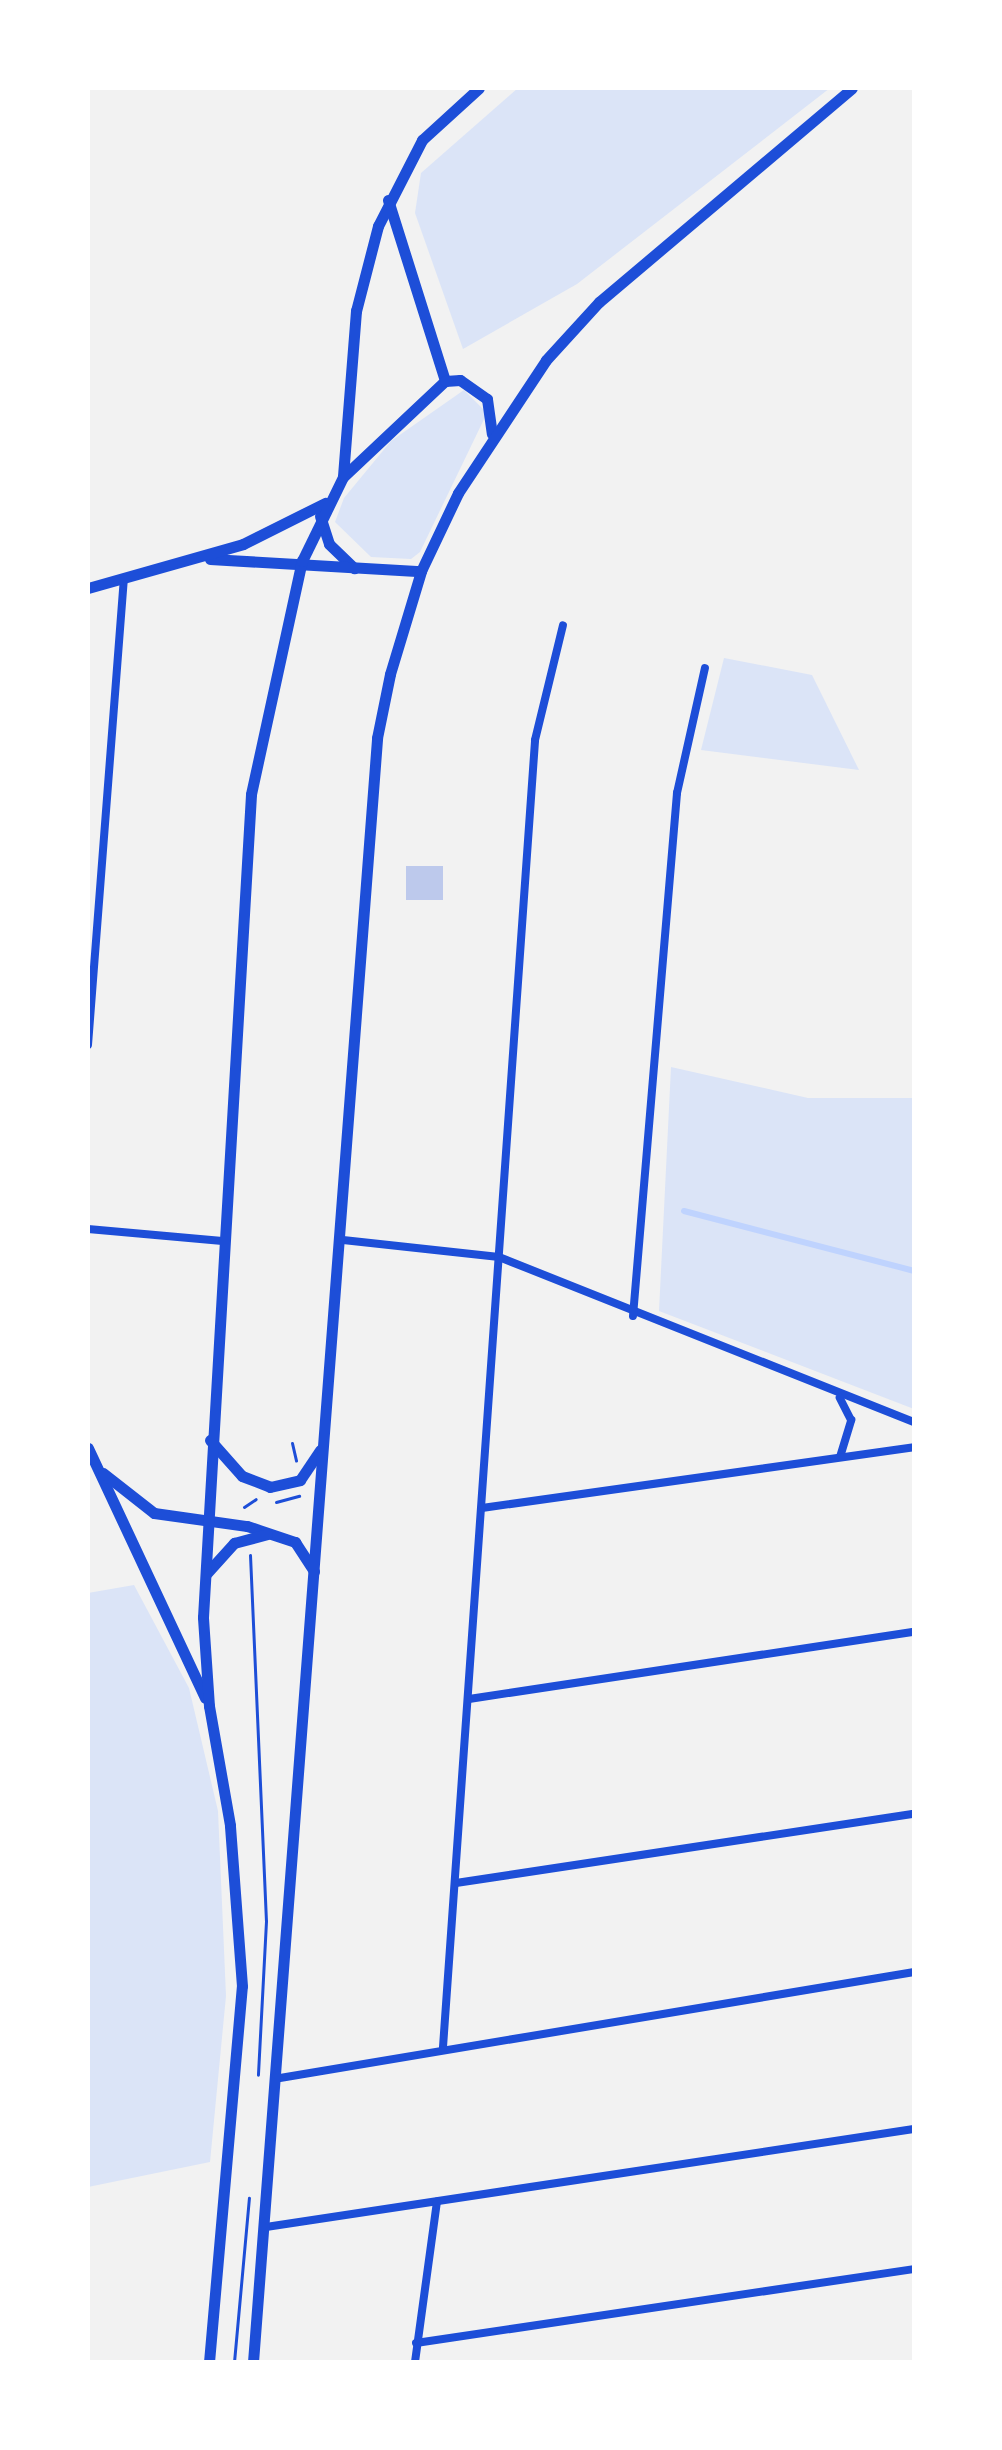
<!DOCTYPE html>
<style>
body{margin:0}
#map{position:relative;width:1002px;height:2450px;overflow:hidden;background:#f2f2f2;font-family:"DM Sans",sans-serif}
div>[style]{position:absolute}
.green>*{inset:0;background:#dbe4f7}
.stream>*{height:6px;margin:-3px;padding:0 3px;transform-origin:3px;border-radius:3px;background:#bfd3fe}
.building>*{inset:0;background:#bdc9ec;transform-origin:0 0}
.path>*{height:3px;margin:-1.5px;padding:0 1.5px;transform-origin:1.5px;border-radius:1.5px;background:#1d4ed8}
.minor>*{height:8px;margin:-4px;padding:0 4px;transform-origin:4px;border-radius:4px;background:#1d4ed8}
.secondary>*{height:11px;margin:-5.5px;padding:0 5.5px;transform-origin:5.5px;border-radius:5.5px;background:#1d4ed8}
span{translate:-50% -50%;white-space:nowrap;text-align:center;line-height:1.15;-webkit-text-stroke:8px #fff;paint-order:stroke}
.frame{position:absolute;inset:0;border:90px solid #fff;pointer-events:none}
</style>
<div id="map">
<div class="green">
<i style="clip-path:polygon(518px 88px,830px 88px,577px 284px,463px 349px,415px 213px,421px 173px)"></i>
<i style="clip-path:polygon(464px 390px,487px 413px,420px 552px,411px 559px,371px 557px,335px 522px,344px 498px,391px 441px)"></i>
<i style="clip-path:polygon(724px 658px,812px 675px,859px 770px,701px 750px)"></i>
<i style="clip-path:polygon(671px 1067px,808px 1098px,914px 1098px,914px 1409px,659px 1311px)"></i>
<i style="clip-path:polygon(134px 1585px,189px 1688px,218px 1811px,226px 1996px,210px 2162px,88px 2187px,88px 1593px)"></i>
</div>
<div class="stream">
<i style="left:684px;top:1211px;width:238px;rotate:14.6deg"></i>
</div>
<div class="building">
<i style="left:406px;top:866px;width:37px;height:34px"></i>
</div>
<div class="path">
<i style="left:292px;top:1443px;width:18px;rotate:77deg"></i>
<i style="left:276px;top:1502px;width:24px;rotate:-15deg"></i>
<i style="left:244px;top:1507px;width:14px;rotate:-34deg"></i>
<i style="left:250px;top:1555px;width:366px;rotate:87.5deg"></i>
<i style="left:266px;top:1921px;width:154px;rotate:93deg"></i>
<i style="left:234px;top:2362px;width:165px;rotate:-84.8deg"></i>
</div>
<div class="minor">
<i style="left:88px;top:1045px;width:467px;rotate:-85.6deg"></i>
<i style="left:88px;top:1229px;width:135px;rotate:5.1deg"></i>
<i style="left:343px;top:1240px;width:157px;rotate:6.2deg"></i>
<i style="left:499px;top:1257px;width:447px;rotate:21.7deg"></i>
<i style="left:633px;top:1316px;width:525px;rotate:-85.19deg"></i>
<i style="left:677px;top:793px;width:128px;rotate:-77.4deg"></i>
<i style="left:840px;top:1457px;width:39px;rotate:-73deg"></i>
<i style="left:851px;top:1420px;width:25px;rotate:-117deg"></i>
<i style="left:482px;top:1508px;width:436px;rotate:-8deg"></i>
<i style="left:469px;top:1699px;width:450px;rotate:-8.6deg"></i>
<i style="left:456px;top:1883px;width:463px;rotate:-8.6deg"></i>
<i style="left:443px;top:2047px;width:1310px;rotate:-85.97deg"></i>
<i style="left:535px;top:740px;width:118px;rotate:-76.3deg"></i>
<i style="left:280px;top:2078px;width:643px;rotate:-9.49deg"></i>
<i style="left:266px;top:2227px;width:655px;rotate:-8.6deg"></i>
<i style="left:416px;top:2343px;width:503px;rotate:-8.45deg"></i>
<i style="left:415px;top:2362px;width:162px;rotate:-82.2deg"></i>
</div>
<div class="secondary">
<i style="left:388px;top:200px;width:190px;rotate:72.5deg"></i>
<i style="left:343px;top:476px;width:166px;rotate:-85.5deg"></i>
<i style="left:356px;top:311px;width:88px;rotate:-75.5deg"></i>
<i style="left:378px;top:226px;width:97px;rotate:-62.9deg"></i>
<i style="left:422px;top:140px;width:77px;rotate:-42.4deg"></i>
<i style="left:320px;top:516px;width:29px;rotate:72deg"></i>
<i style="left:329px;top:544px;width:35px;rotate:44deg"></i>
<i style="left:210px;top:559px;width:211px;rotate:3.3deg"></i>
<i style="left:88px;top:588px;width:161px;rotate:-15.8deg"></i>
<i style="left:243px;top:544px;width:92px;rotate:-26.6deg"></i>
<i style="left:210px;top:1440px;width:48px;rotate:48.4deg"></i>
<i style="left:242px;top:1476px;width:30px;rotate:21deg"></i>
<i style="left:270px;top:1487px;width:31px;rotate:-13deg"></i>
<i style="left:300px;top:1480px;width:36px;rotate:-56deg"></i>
<i style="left:88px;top:1448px;width:276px;rotate:64.9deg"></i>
<i style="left:103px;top:1473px;width:65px;rotate:38.1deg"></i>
<i style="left:154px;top:1513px;width:94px;rotate:8deg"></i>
<i style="left:247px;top:1526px;width:51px;rotate:18.4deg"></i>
<i style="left:295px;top:1542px;width:35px;rotate:57deg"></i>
<i style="left:206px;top:1574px;width:42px;rotate:-47.9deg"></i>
<i style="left:234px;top:1543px;width:34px;rotate:-15deg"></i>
<i style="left:209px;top:2362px;width:377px;rotate:-85deg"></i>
<i style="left:242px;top:1986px;width:161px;rotate:-94.3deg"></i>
<i style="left:230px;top:1825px;width:121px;rotate:-100deg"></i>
<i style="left:209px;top:1706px;width:89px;rotate:-93.9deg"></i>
<i style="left:203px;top:1617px;width:824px;rotate:-86.66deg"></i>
<i style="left:251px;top:794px;width:239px;rotate:-77.7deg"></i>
<i style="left:302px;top:561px;width:93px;rotate:-64deg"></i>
<i style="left:343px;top:477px;width:140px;rotate:-43.3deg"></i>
<i style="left:445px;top:381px;width:15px;rotate:-4deg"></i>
<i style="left:460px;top:380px;width:33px;rotate:35deg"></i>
<i style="left:487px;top:399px;width:35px;rotate:82deg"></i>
<i style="left:253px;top:2362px;width:1629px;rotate:-85.63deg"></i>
<i style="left:377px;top:738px;width:65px;rotate:-78.5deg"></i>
<i style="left:390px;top:674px;width:108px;rotate:-73.2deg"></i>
<i style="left:421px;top:571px;width:86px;rotate:-64.6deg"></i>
<i style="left:458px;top:493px;width:159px;rotate:-56.5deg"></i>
<i style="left:546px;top:360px;width:79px;rotate:-47.6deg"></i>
<i style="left:599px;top:302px;width:331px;rotate:-40.2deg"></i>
</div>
<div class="frame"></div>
</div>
